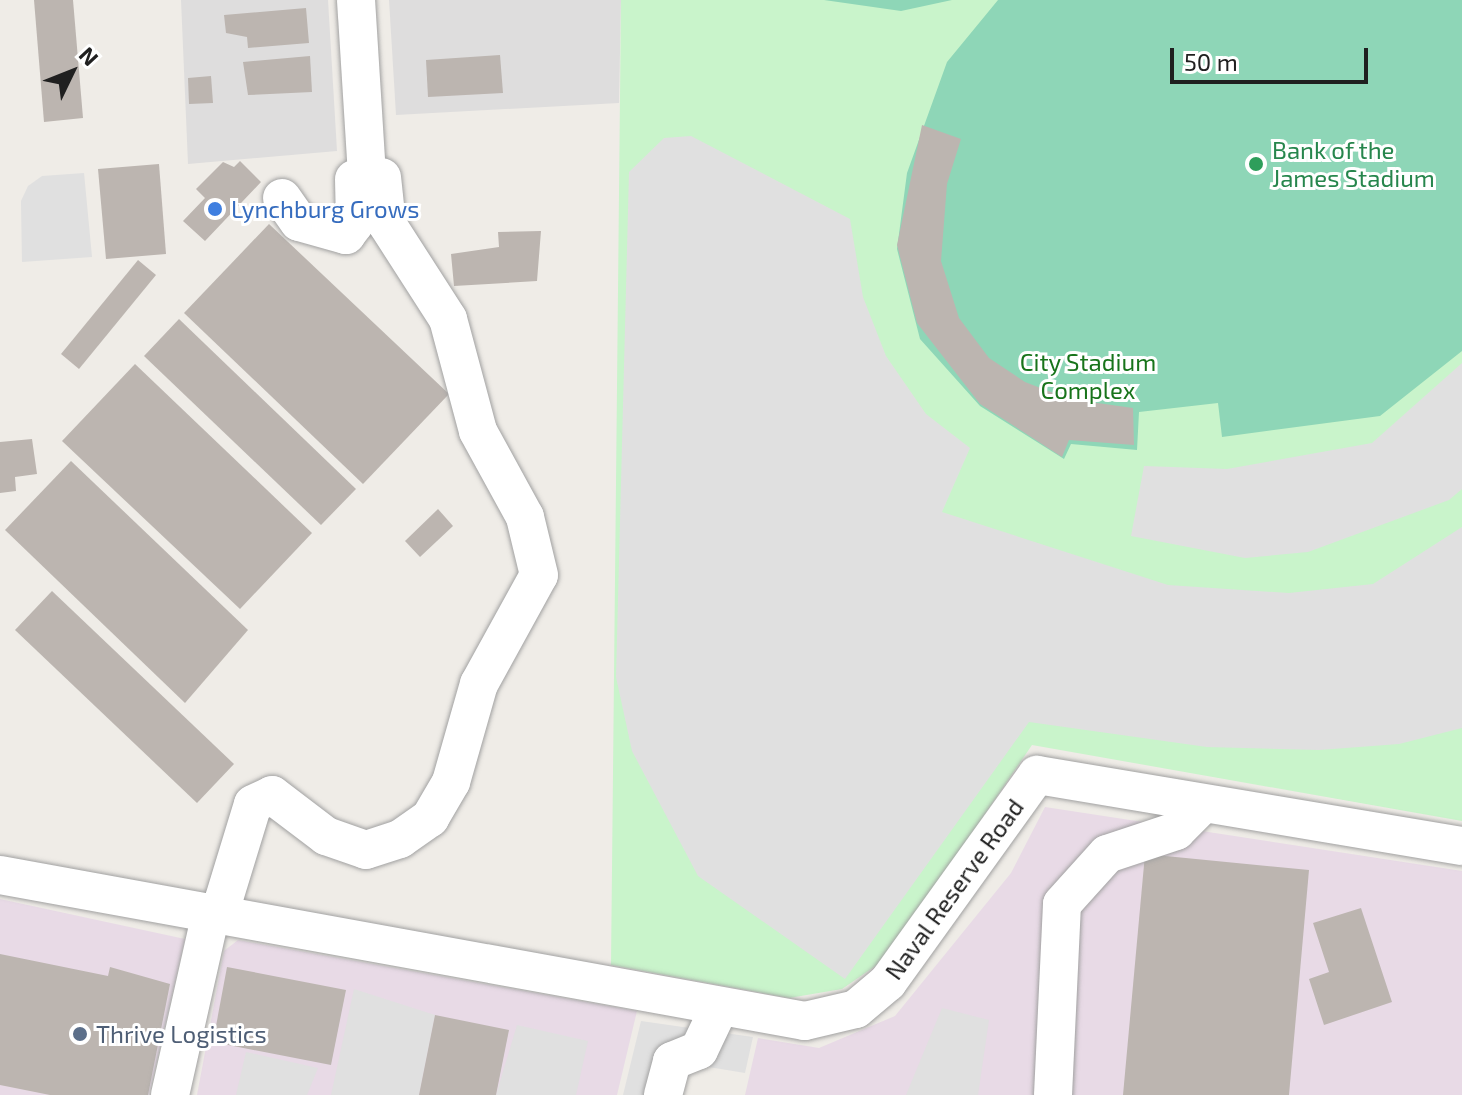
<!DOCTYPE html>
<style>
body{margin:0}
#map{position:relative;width:1462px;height:1095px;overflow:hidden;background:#efece7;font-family:"Exo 2",sans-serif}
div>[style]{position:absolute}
.residential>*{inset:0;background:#dedddd}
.industrial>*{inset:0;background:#e8dae6}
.park>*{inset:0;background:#c9f4cb}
.pitch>*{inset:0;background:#8ed6b7}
.parking>*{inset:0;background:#e0e0e0}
.building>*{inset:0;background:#bcb5b0}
.roads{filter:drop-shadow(0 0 2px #a1a1a1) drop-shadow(0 0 2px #a1a1a1)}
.minor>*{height:38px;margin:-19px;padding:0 19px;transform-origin:19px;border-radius:19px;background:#fff}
.dots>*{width:22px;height:22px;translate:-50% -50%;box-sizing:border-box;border:4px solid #fff;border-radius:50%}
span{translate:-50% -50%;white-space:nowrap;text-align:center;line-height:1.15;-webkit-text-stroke:6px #fff;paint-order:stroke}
.leisure-label{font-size:24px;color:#27864d}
.left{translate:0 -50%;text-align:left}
.shop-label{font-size:24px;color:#366cbe}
.park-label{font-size:24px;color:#18741b}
.street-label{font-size:24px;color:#202020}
.service-label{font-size:24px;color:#4e5e75}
.north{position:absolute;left:32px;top:32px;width:80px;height:80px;-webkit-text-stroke:6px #fff;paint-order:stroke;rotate:47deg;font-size:22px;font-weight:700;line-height:32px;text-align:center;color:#202020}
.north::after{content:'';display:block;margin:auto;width:28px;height:36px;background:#202020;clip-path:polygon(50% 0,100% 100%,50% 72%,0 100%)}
.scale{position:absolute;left:1170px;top:48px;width:198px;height:36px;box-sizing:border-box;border:4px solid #202020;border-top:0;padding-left:10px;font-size:24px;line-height:28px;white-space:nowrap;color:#202020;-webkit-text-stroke:6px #fff;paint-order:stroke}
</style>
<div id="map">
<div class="residential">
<div style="clip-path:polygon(181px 0,328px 0,337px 151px,188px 164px)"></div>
<div style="clip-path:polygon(389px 0,621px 0,619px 103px,396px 115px)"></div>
</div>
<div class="industrial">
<div style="clip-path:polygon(1045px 807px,1462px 871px,1462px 1095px,745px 1095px,758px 1038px,819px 1048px,895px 1016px,1011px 873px)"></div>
<div style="clip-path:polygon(0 899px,185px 939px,149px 1095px,0 1095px)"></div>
<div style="clip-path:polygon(238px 940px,637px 1011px,617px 1095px,197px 1095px,224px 951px)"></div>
</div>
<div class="park">
<div style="clip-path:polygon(621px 0,1462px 0,1462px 821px,1032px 745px,887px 958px,842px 989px,789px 998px,611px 965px)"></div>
</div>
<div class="pitch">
<div style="clip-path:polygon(824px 0,952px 0,901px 11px)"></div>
<div style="clip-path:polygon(998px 0,1462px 0,1462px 351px,1380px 416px,1222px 437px,1218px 403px,1139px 412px,1137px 450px,1071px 444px,1064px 459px,980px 406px,920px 339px,897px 249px,907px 173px,947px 62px)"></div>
</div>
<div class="parking">
<div style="clip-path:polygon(691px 136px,850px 219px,863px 297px,886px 356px,926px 414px,970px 448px,942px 512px,1168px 585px,1289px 593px,1373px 584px,1462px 527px,1462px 728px,1399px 744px,1319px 750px,1207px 747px,1029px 722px,845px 979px,698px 876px,632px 751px,616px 677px,629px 172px,664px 138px)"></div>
<div style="clip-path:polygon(84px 173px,92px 257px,22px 262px,21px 201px,28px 186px,42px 176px)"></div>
<div style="clip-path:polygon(1462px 363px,1462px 489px,1449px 500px,1308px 552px,1245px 558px,1131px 536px,1144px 466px,1227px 469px,1372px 443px)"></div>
<div style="clip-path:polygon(354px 989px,435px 1015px,419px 1095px,331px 1095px)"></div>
<div style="clip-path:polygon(942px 1008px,989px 1020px,978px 1095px,906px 1095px)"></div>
<div style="clip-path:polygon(641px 1021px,753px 1037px,745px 1073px,672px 1061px,663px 1095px,623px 1095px)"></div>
<div style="clip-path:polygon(517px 1025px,588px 1041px,576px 1095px,496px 1095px)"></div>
<div style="clip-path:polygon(246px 1052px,318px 1068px,307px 1095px,236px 1095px)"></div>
</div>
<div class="building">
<div style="clip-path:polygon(34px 0,73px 0,83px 118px,44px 122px)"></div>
<div style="clip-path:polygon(306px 8px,309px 43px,248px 48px,247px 37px,226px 33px,224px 15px)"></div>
<div style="clip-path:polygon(500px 55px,503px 93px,428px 97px,426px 60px)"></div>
<div style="clip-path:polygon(310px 56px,312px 92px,248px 95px,243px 62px)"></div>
<div style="clip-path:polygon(211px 76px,213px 103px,189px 104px,188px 78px)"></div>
<div style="clip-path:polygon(922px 125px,961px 139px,947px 184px,941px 261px,959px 318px,989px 358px,1025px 382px,1069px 399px,1133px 408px,1134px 445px,1069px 440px,1062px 457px,980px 404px,917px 323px,897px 245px)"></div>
<div style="clip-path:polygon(240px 161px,261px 182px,205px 241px,183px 221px,205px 198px,196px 189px,223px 162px,234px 167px)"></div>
<div style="clip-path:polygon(159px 164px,166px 254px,106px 259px,98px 169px)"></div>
<div style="clip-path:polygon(269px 224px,449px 394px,363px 484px,184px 313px)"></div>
<div style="clip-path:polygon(541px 231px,537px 281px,454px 286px,451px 254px,499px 247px,498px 232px)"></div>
<div style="clip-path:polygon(138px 260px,156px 275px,79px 369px,61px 354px)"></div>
<div style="clip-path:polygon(179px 319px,356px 489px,321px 525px,144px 356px)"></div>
<div style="clip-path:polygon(135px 364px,312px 533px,240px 609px,62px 441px)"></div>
<div style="clip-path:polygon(32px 439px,37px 474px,15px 477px,16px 491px,0 493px,0 442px)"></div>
<div style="clip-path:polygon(71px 461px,248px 630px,185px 703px,5px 530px)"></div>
<div style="clip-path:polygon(438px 509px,453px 526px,420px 557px,405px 541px)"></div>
<div style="clip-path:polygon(52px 591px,234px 764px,197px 803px,15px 630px)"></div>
<div style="clip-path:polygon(1145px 854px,1309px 870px,1289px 1095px,1123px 1095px)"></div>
<div style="clip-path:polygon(1361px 908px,1392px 1002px,1324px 1025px,1309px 979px,1329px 972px,1313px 923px)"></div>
<div style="clip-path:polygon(0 954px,108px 976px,110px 967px,170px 984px,148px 1095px,50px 1095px,0 1085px)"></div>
<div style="clip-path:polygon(227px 967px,346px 990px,331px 1065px,213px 1042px)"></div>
<div style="clip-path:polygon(435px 1015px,509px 1030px,496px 1095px,419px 1095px)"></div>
</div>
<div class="roads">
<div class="minor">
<div style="left:356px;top:0;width:176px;rotate:86.4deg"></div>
<div style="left:282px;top:198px;width:29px;rotate:55deg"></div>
<div style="left:299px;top:222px;width:49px;rotate:15.5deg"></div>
<div style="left:346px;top:235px;width:15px;rotate:-53deg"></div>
<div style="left:355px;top:223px;width:44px;rotate:-91.3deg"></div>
<div style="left:0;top:875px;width:818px;rotate:10.28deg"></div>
<div style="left:805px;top:1021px;width:52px;rotate:-13.2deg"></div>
<div style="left:856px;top:1009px;width:42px;rotate:-40.2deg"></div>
<div style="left:888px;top:982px;width:255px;rotate:-54.3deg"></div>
<div style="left:1037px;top:775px;width:431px;rotate:9.5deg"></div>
<div style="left:170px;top:1095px;width:181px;rotate:-77.3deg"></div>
<div style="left:210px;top:918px;width:21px;rotate:-51deg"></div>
<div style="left:223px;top:902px;width:102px;rotate:-73deg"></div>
<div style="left:253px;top:804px;width:21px;rotate:-25deg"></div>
<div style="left:272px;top:795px;width:68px;rotate:37.2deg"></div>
<div style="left:326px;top:836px;width:42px;rotate:19.3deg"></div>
<div style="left:366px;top:850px;width:36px;rotate:-18deg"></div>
<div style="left:400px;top:839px;width:37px;rotate:-35deg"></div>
<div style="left:430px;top:818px;width:42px;rotate:-59.7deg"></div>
<div style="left:451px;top:782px;width:102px;rotate:-74.1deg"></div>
<div style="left:479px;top:684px;width:124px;rotate:-61.2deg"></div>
<div style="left:539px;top:575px;width:60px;rotate:-103.6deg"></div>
<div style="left:525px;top:517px;width:98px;rotate:-118.7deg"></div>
<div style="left:478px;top:431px;width:116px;rotate:-105deg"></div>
<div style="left:448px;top:319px;width:113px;rotate:-122.7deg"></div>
<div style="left:387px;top:224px;width:47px;rotate:-96.1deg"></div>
<div style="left:663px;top:1095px;width:35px;rotate:-75deg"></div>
<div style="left:672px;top:1061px;width:29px;rotate:-22deg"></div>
<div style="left:699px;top:1050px;width:47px;rotate:-64.5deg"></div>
<div style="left:1053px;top:1095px;width:191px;rotate:-87.3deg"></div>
<div style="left:1062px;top:904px;width:67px;rotate:-48deg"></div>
<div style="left:1107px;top:854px;width:73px;rotate:-18.4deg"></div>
<div style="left:1176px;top:831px;width:38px;rotate:-45deg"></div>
</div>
</div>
<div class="dots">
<div style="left:1256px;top:164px;background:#2e9e5b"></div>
<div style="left:215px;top:209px;background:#3f7fe0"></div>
<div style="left:80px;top:1034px;background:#5c6f8a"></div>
</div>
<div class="leisure-label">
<span class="left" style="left:1272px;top:164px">Bank of the<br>James Stadium</span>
</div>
<div class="shop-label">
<span class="left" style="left:231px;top:209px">Lynchburg Grows</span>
</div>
<div class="park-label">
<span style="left:1088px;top:376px">City Stadium<br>Complex</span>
</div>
<div class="street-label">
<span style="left:954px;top:889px;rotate:-54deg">Naval Reserve Road</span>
</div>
<div class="service-label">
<span class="left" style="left:96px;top:1034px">Thrive Logistics</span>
</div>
<div class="north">N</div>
<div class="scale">50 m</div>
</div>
